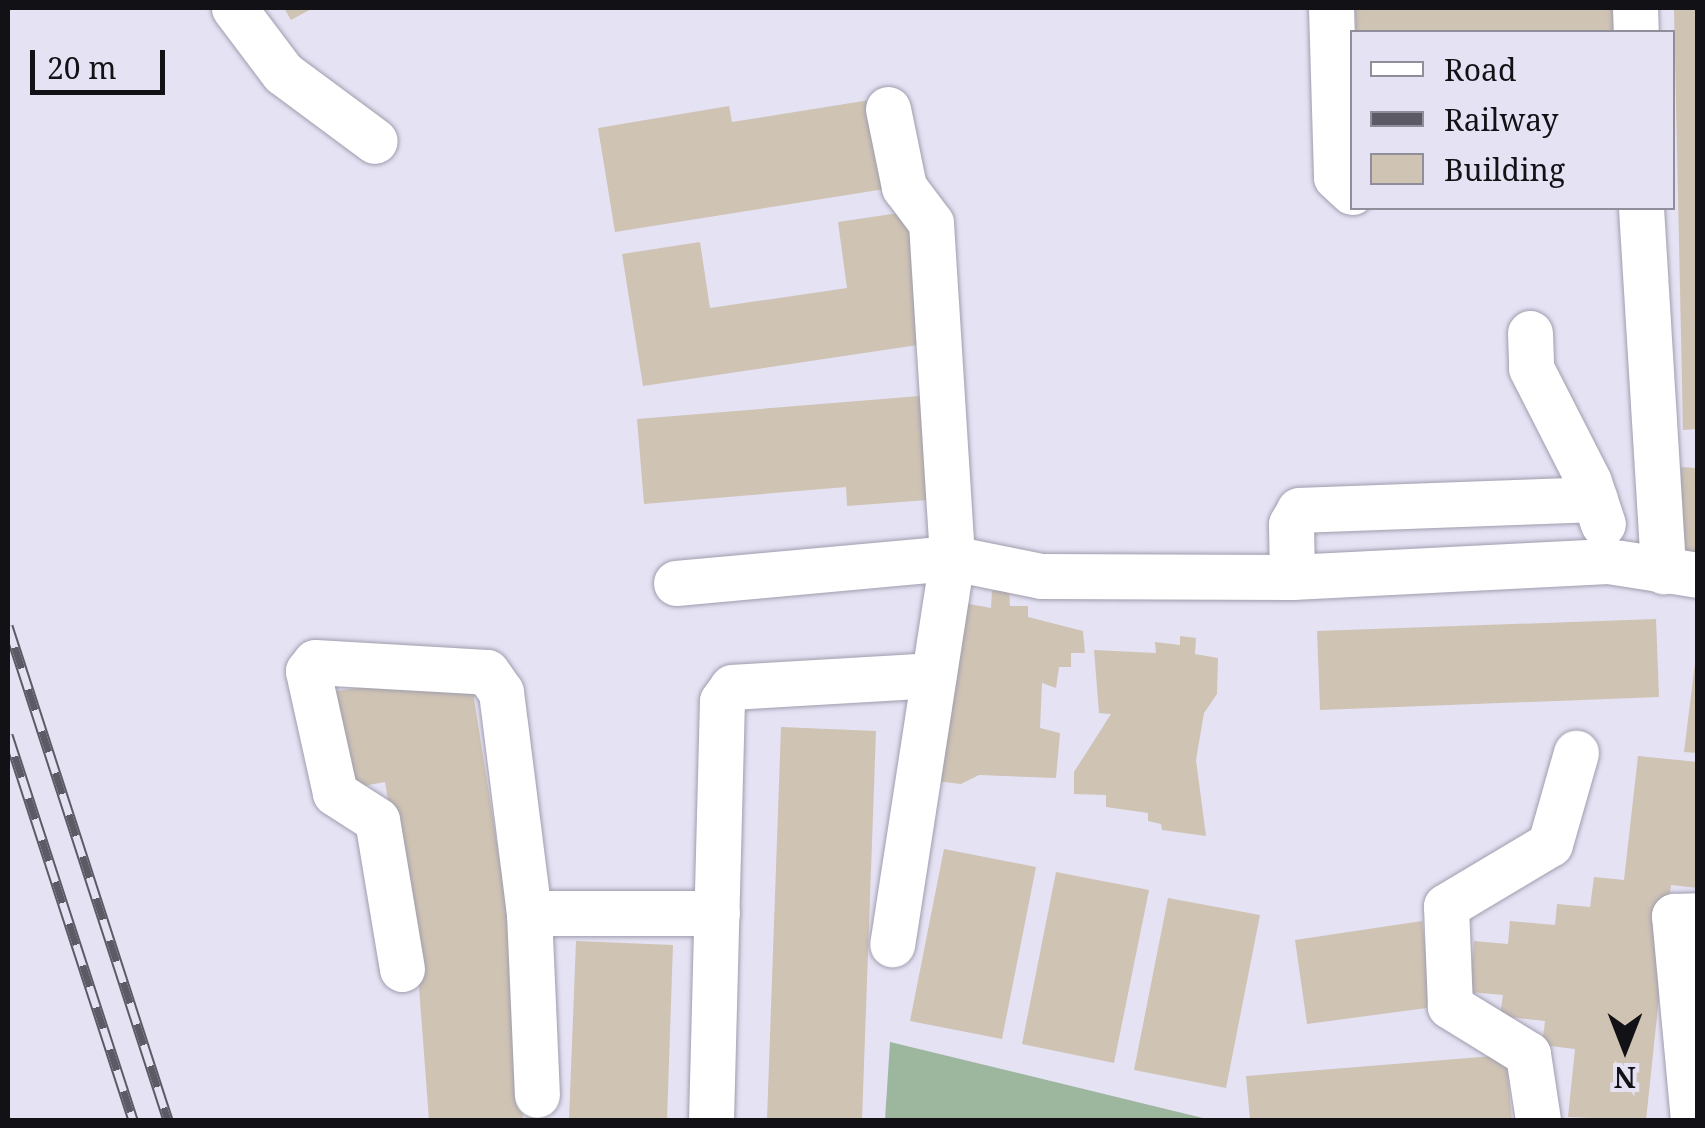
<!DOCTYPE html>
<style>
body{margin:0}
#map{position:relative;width:1705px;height:1128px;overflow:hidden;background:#e5e2f4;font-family:"Noto Serif",serif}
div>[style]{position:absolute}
.forest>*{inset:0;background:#9db69e}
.building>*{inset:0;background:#cfc3b4}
.roads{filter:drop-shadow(0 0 2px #9f9dad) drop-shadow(0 0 2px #9f9dad)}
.minor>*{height:45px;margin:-22.5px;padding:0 22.5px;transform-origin:22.5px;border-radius:22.5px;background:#fff}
.rail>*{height:11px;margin-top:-5.5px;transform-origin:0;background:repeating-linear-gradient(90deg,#e5e2f4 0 22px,#5c5a64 0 44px);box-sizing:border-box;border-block:2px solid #5c5a64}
span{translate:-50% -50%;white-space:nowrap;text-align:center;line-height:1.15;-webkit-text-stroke:8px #e5e2f4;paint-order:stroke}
.frame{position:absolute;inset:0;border:10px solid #121116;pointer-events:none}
.legend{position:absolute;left:1350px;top:30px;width:325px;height:180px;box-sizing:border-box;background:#e5e2f4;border:2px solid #918e9b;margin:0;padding:12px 18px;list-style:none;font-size:30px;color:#121116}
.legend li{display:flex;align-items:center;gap:20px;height:50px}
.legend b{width:50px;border:2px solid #918e9b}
.north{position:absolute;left:1575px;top:998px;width:100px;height:100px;-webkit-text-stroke:8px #e5e2f4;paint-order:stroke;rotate:180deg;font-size:28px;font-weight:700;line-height:40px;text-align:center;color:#121116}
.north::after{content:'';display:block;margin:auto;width:35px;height:45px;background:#121116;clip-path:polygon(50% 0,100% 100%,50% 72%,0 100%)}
.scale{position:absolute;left:30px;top:50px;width:135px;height:45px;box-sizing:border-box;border:5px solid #121116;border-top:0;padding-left:12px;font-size:30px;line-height:35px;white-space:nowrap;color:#121116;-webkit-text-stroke:8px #e5e2f4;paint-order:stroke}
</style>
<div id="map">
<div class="forest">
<div style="clip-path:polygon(890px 1042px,1211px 1120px,885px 1120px)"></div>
</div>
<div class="building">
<div style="clip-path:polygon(284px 8px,313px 8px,291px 20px)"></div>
<div style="clip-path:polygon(1355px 8px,1624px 8px,1625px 32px,1356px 32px)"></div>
<div style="clip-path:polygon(1674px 8px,1698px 8px,1698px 429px,1683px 430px)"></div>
<div style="clip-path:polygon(876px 99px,891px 188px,615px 232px,598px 128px,729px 106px,732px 122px)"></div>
<div style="clip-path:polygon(912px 211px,931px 343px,643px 386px,622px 254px,700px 242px,710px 308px,847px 288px,838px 222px)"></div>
<div style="clip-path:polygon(920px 396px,928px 500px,847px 506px,846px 487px,644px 504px,637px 419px)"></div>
<div style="clip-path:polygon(1681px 467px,1698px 468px,1698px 562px,1681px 561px)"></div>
<div style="clip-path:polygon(1009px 590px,1010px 606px,1028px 606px,1028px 617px,1083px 631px,1085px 653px,1071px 653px,1071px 667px,1059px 667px,1056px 688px,1042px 683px,1040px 728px,1060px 733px,1056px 778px,979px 775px,961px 784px,920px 779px,950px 716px,964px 603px,991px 608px,992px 591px)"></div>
<div style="clip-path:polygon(1656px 619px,1659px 697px,1320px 710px,1317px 631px)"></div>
<div style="clip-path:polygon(1180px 636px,1196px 638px,1195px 654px,1218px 658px,1217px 694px,1204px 713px,1196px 760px,1206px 836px,1162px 830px,1161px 824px,1148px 821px,1148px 813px,1106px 807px,1106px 795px,1074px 794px,1074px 772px,1111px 714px,1099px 713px,1094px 650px,1156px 653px,1155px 642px,1180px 645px)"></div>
<div style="clip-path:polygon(1695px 663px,1698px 663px,1698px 753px,1684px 752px)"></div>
<div style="clip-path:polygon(470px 673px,517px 971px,523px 1120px,429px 1120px,419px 987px,385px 782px,341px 790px,320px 693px)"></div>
<div style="clip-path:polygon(781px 727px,876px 731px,862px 1120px,767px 1120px)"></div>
<div style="clip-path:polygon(1638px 756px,1698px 762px,1698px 888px,1671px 885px,1646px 1120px,1568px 1117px,1575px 1049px,1542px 1045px,1545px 1021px,1500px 1016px,1503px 995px,1469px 992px,1474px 941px,1508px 944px,1510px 921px,1555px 925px,1557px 904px,1590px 907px,1594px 877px,1624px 880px)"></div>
<div style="clip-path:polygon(944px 849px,1036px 867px,1002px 1039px,910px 1021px)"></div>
<div style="clip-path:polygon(1056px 872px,1149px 890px,1114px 1063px,1022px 1044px)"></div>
<div style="clip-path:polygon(1168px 898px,1260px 915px,1226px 1088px,1134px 1070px)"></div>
<div style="clip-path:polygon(1422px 921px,1434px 1007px,1307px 1024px,1295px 940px)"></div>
<div style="clip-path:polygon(576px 941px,673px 945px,667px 1120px,569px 1120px)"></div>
<div style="clip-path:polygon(1506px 1055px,1512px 1120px,1250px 1120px,1246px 1076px)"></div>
</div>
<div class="roads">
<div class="minor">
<div style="left:234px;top:8px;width:81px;rotate:53deg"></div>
<div style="left:283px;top:73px;width:114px;rotate:36.5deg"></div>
<div style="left:1331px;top:8px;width:169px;rotate:88.3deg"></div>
<div style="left:1336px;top:177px;width:22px;rotate:43deg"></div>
<div style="left:1635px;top:8px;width:24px;rotate:88deg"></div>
<div style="left:888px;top:109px;width:80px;rotate:78.4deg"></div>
<div style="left:904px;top:187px;width:45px;rotate:53.1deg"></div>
<div style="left:931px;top:223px;width:336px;rotate:86.4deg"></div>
<div style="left:952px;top:558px;width:391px;rotate:98.8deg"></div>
<div style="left:1641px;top:208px;width:364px;rotate:86.5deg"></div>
<div style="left:1530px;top:333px;width:35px;rotate:88deg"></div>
<div style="left:1531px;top:368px;width:128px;rotate:63deg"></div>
<div style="left:1589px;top:482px;width:44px;rotate:71.6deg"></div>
<div style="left:1292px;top:577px;width:53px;rotate:-91.1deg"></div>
<div style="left:1291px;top:524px;width:16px;rotate:-60deg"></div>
<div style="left:1299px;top:510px;width:296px;rotate:-2.1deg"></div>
<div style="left:676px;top:583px;width:277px;rotate:-5.2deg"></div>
<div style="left:952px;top:558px;width:91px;rotate:11.4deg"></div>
<div style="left:1041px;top:576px;width:251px;rotate:0.2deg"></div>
<div style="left:1292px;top:577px;width:316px;rotate:-2.9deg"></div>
<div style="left:1608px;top:561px;width:91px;rotate:8.8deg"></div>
<div style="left:529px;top:913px;width:182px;rotate:87.5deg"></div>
<div style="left:402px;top:969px;width:151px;rotate:-99.5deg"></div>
<div style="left:377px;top:820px;width:50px;rotate:-147.3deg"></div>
<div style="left:335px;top:793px;width:125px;rotate:-102.5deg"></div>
<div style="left:308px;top:671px;width:11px;rotate:-52deg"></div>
<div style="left:315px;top:662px;width:172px;rotate:3.3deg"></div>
<div style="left:487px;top:672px;width:24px;rotate:55deg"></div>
<div style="left:501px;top:692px;width:223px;rotate:82.8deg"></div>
<div style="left:529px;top:913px;width:188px"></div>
<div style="left:711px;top:1120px;width:419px;rotate:-88.5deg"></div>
<div style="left:722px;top:701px;width:17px;rotate:-54deg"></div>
<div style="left:732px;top:687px;width:202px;rotate:-3.4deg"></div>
<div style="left:1538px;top:1120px;width:67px;rotate:-98.6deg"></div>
<div style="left:1528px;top:1054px;width:92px;rotate:-148.4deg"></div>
<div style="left:1450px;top:1006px;width:100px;rotate:-92.3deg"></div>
<div style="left:1446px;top:906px;width:121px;rotate:-30.8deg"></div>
<div style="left:1550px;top:844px;width:95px;rotate:-74.1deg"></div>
<div style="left:1693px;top:1120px;width:205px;rotate:-95.3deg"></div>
<div style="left:1674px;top:916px;width:24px;rotate:-2deg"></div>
</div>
</div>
<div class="rail">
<div style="left:8px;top:626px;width:519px;rotate:72.05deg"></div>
<div style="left:8px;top:735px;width:405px;rotate:72deg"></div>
</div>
<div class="frame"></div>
<ul class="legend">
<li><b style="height:12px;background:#fff"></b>Road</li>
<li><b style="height:12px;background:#5c5a64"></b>Railway</li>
<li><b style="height:28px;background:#cfc3b4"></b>Building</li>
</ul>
<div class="north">N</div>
<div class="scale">20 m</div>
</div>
